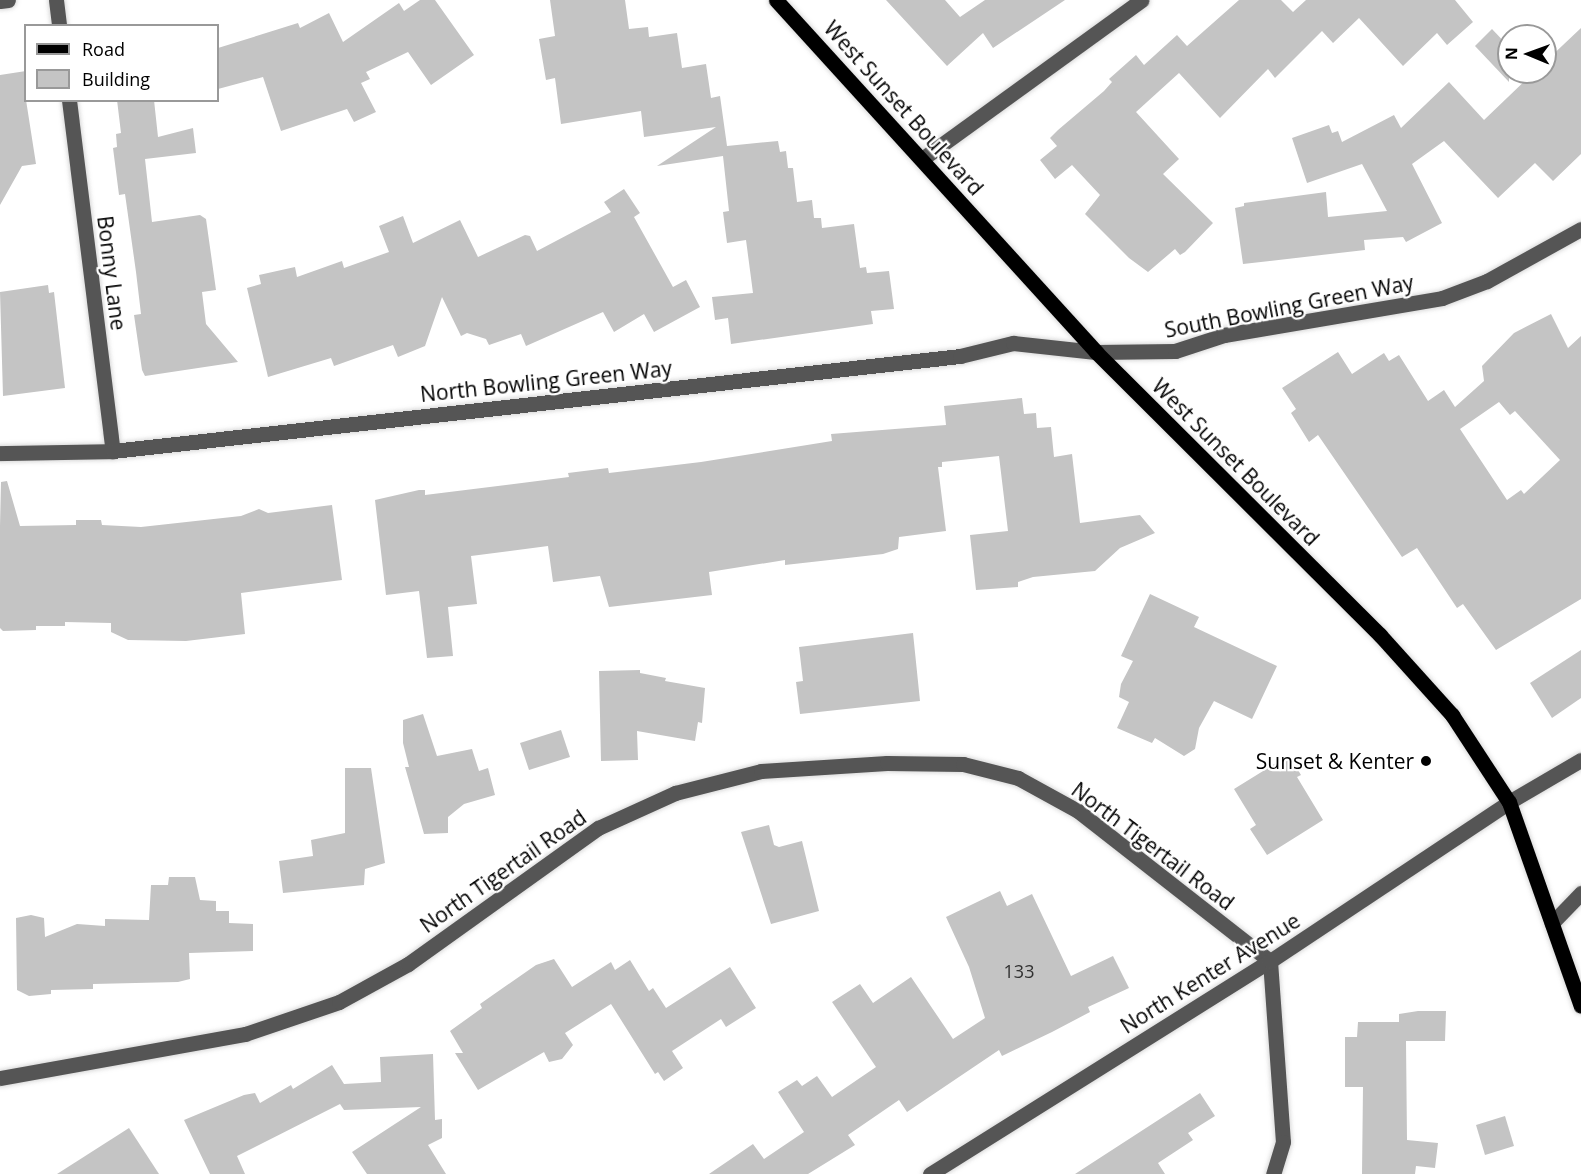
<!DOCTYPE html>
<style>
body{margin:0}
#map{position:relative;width:1581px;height:1174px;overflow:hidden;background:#fff;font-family:"Open Sans",sans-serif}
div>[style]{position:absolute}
.building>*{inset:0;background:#c4c4c4}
.roads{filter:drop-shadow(0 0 2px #dbdbdb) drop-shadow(0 0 2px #dbdbdb)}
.minor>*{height:15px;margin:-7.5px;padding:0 7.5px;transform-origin:7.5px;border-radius:7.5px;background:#555}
.major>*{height:15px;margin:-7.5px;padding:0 7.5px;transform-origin:7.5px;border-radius:7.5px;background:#000}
.dots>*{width:16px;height:16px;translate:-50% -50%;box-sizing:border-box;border:3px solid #fff;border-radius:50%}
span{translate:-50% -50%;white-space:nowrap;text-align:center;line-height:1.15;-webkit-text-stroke:4.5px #fff;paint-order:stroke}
.number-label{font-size:18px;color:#313131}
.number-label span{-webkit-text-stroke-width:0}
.street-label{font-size:21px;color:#000}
.poi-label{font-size:21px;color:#000}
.right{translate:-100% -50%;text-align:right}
.legend{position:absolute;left:24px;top:24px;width:195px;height:78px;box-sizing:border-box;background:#fff;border:2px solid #999;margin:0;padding:8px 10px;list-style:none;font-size:18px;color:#000}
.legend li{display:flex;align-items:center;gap:12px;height:30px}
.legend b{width:30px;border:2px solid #999}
.north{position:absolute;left:1497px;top:24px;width:60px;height:60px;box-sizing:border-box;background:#fff;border:2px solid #999;border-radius:50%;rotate:271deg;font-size:16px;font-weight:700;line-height:24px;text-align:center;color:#000}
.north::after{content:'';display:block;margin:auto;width:21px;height:27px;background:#000;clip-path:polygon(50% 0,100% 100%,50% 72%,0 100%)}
</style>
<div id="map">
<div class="building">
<div style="clip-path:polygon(420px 0,435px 0,474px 55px,431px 85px,408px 52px,366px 72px,370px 79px,361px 83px,376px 112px,354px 122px,347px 109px,281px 131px,263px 77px,218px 89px,218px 48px,298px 23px,300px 28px,329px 13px,343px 42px,399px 3px,404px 11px)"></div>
<div style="clip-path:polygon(550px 0,625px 0,629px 29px,648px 27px,649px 37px,677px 33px,682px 68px,706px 64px,711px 98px,720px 96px,727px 146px,778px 141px,780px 152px,786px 151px,788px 168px,793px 168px,797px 202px,812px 200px,814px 218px,821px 218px,822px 228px,854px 224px,860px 268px,866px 267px,867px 273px,889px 271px,894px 309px,871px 311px,873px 324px,731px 344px,728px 318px,715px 320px,712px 297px,753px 293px,746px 240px,727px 243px,723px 212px,729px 211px,723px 156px,657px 166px,716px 127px,644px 137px,641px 111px,561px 124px,555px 78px,546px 80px,539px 39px,555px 36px)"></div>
<div style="clip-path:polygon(886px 0,945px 0,960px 17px,985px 0,1065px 0,993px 48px,983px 33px,947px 66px)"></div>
<div style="clip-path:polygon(1239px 0,1281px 0,1293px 12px,1306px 0,1455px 0,1473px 22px,1447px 45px,1437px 33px,1403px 66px,1359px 18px,1333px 43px,1322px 31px,1275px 78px,1268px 69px,1220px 118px,1179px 73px,1136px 112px,1179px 159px,1163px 174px,1213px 223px,1185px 252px,1180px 255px,1175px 249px,1148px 272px,1129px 258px,1085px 214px,1100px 195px,1072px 165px,1055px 179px,1040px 160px,1057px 146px,1050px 138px,1058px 130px,1104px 91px,1112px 82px,1109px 79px,1136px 55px,1144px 65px,1177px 35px,1187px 46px)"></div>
<div style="clip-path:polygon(1581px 28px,1581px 154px,1553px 181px,1535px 163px,1498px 198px,1444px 141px,1412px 164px,1442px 223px,1406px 242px,1403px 237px,1364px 240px,1365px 250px,1243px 264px,1235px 208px,1244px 206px,1244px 203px,1326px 192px,1328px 217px,1387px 211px,1362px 164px,1307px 183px,1292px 138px,1329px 125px,1332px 133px,1338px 131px,1342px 142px,1394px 115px,1401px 128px,1449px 82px,1484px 120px,1534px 72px,1545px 72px,1545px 62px)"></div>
<div style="clip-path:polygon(1492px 29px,1509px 47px,1509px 82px,1475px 46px)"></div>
<div style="clip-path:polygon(26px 71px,26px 100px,36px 164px,22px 166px,0 205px,0 75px)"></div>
<div style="clip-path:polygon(117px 100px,154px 100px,158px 137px,193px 128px,196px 153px,145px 159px,152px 222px,200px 215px,206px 219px,216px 290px,202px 292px,206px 324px,238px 362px,145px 376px,142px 370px,134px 315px,141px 314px,136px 272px,125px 194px,119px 195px,113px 148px,117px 147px,116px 134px,121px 133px)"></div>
<div style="clip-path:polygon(624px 189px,640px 213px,634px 217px,673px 287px,686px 280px,700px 307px,654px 332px,644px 314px,614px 332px,603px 312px,526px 346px,521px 334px,489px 345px,486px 339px,467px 333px,461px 336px,442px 297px,425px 346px,398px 357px,393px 345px,334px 366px,331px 358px,268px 377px,247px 288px,261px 284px,259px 275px,295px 267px,297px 277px,342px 261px,344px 268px,389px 252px,379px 226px,403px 216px,413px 243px,460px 220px,478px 257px,525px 235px,530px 236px,537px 251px,611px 212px,604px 202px)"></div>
<div style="clip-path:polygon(48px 285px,49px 293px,54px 292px,65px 388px,3px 396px,0 292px)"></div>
<div style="clip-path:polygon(evenodd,1551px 314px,1568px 348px,1581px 336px,1581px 599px,1496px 650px,1463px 604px,1457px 608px,1417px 548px,1402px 557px,1318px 435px,1309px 442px,1291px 413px,1296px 409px,1282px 388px,1338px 352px,1352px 374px,1384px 353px,1389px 361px,1399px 355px,1428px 401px,1444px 390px,1455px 407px,1484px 381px,1482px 366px,1514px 333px,1551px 314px,1499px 402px,1510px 415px,1515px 411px,1560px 460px,1524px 494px,1521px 490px,1507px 500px,1460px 429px,1499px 402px)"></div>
<div style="clip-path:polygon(1022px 398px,1024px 414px,1036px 413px,1037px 428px,1051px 427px,1054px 457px,1072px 454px,1080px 523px,1140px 515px,1155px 533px,1120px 548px,1095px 571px,1033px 577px,1018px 582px,1018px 587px,976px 590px,970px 535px,1008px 531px,999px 456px,942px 462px,942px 467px,938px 467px,946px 531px,899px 537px,898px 549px,883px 554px,785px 565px,785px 560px,709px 572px,712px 595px,609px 607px,600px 576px,553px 582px,548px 546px,471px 556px,477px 604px,448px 607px,453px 656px,427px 658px,419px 591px,386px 595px,375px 500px,419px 490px,425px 490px,425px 495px,569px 477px,568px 473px,608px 468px,609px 473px,701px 462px,832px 441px,831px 434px,946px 425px,944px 406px)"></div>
<div style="clip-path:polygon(7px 481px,20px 526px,76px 525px,76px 520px,101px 520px,102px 525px,141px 527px,241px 516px,259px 509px,268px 513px,332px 505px,342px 580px,241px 593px,245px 634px,186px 641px,128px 640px,111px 632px,111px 623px,65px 622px,65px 626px,36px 626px,36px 630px,3px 631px,0 628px,0 526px,1px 482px)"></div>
<div style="clip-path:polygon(1150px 594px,1199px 617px,1194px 627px,1277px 666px,1252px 719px,1214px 701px,1199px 728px,1195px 749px,1184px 756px,1155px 738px,1152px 743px,1117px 728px,1129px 702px,1119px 697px,1121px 684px,1133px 661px,1121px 656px)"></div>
<div style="clip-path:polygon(913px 633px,920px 701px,800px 714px,796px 682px,803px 681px,799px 647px)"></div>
<div style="clip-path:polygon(1581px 650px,1581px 698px,1552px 718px,1530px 683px)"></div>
<div style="clip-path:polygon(640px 670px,640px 673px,666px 678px,665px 681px,705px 688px,702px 723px,698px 722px,695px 741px,637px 731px,638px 760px,601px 761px,599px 671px)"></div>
<div style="clip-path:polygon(423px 714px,437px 756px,472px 749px,479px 771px,488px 768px,495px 795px,464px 804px,448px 817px,448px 833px,424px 834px,405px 767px,409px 767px,403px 743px,403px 720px)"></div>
<div style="clip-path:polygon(561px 730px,570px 757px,529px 770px,520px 743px)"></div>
<div style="clip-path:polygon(1289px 755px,1301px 775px,1297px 777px,1323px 820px,1267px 855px,1250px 829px,1256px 825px,1234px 789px)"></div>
<div style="clip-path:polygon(345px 768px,371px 768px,385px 863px,365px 869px,364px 885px,283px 893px,279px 861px,313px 856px,311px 840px,345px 833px)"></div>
<div style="clip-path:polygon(769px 825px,774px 845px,779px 847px,802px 841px,819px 911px,771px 924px,741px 832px)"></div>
<div style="clip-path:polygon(169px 877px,195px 877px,200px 900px,216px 901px,216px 911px,229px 911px,229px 923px,253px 924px,253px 951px,189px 953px,190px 979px,178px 982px,93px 984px,93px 989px,51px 990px,51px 994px,29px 996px,17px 990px,16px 918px,31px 915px,44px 918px,45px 937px,77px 924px,105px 926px,105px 919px,149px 920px,151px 885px,168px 885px)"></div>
<div style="clip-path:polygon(1000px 891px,1007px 906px,1032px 894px,1071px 976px,1113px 956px,1129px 988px,1088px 1007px,1090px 1012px,1052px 1032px,1002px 1056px,999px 1050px,907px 1112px,899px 1100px,848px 1135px,855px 1145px,808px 1174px,709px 1174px,753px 1144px,764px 1159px,804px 1132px,778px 1092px,797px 1080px,802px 1086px,817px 1076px,832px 1097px,876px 1067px,832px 1002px,860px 984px,873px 1003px,911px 977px,953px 1039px,985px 1018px,969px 967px,946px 917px)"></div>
<div style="clip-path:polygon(554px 959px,572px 987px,611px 962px,615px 970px,630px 960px,649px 991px,653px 988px,666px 1008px,730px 967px,756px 1008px,726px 1027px,721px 1019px,672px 1051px,683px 1068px,664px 1081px,658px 1072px,655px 1074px,611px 1004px,565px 1033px,573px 1045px,562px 1059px,549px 1062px,544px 1052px,478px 1090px,455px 1053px,463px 1053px,450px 1031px,482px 1008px,480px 1004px,536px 965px)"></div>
<div style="clip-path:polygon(1418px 1011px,1446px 1011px,1445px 1041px,1406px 1041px,1407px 1140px,1438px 1143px,1435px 1168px,1416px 1166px,1415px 1174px,1362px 1174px,1363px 1087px,1345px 1087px,1345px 1037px,1357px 1037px,1358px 1022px,1399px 1022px,1399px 1014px)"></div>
<div style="clip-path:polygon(433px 1054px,435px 1120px,442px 1119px,442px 1138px,428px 1145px,446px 1174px,367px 1174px,352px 1152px,421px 1107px,344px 1110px,340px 1104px,237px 1156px,245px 1174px,210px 1174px,184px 1120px,244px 1095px,255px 1093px,260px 1103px,291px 1085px,293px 1089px,332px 1065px,344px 1084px,381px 1082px,380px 1057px)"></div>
<div style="clip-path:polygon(1200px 1093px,1215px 1116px,1188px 1133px,1193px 1140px,1158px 1163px,1165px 1174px,1075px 1174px)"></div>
<div style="clip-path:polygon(1505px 1116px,1514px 1146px,1485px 1155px,1476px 1125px)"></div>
<div style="clip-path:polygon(129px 1128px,159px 1174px,57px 1174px)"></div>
</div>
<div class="roads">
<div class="minor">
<div style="left:56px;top:0;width:26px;rotate:83deg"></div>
<div style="left:0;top:1px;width:8px;rotate:-7deg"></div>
<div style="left:69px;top:100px;width:354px;rotate:82.9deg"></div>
<div style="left:922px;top:159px;width:271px;rotate:-35.9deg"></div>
<div style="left:0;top:453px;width:113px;rotate:-1deg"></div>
<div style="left:113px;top:451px;width:852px;rotate:-6.4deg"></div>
<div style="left:960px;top:356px;width:55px;rotate:-13.8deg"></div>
<div style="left:1013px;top:343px;width:83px;rotate:6.2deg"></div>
<div style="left:1096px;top:352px;width:79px;rotate:-0.7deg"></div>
<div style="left:1175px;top:351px;width:52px;rotate:-18.1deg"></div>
<div style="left:1224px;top:335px;width:221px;rotate:-9.6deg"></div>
<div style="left:1442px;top:298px;width:48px;rotate:-20.7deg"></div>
<div style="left:1487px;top:281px;width:107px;rotate:-29deg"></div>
<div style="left:1552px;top:923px;width:42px;rotate:-46deg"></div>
<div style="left:0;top:1078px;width:249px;rotate:-10.2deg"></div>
<div style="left:245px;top:1034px;width:99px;rotate:-18.8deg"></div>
<div style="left:339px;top:1002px;width:79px;rotate:-28.8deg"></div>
<div style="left:408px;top:964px;width:234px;rotate:-35.6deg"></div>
<div style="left:598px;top:828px;width:85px;rotate:-24.4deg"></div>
<div style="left:675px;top:793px;width:89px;rotate:-14.3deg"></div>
<div style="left:761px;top:771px;width:126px;rotate:-3.6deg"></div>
<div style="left:887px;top:763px;width:76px;rotate:0.8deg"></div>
<div style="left:963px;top:764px;width:57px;rotate:14.3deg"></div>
<div style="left:1018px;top:778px;width:68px;rotate:28.8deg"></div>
<div style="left:1078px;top:811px;width:244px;rotate:38deg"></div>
<div style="left:1270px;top:961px;width:181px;rotate:85.9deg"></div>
<div style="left:1283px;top:1142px;width:34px;rotate:107deg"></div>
<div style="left:930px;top:1174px;width:401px;rotate:-32.1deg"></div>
<div style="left:1270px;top:961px;width:287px;rotate:-33.6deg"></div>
<div style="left:1509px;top:802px;width:83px;rotate:-30.3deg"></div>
</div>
<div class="major">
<div style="left:776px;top:0;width:476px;rotate:47.7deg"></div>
<div style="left:1096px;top:352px;width:401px;rotate:44.9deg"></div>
<div style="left:1380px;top:635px;width:108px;rotate:48deg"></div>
<div style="left:1452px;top:715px;width:104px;rotate:56.8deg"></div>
<div style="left:1509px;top:802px;width:216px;rotate:70.6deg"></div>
</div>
</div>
<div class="dots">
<div style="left:1426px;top:761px;background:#000"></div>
</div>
<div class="number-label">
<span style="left:1019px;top:971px">133</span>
</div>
<div class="street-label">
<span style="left:904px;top:108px;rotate:48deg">West Sunset Boulevard</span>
<span style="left:112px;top:273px;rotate:83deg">Bonny Lane</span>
<span style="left:1289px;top:306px;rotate:-11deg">South Bowling Green Way</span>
<span style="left:546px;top:381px;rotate:-6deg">North Bowling Green Way</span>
<span style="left:1236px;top:462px;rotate:45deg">West Sunset Boulevard</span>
<span style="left:1153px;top:846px;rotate:37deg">North Tigertail Road</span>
<span style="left:503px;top:871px;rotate:-35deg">North Tigertail Road</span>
<span style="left:1210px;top:973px;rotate:-32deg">North Kenter Avenue</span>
</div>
<div class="poi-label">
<span class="right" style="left:1414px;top:761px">Sunset &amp; Kenter</span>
</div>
<ul class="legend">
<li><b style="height:8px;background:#000"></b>Road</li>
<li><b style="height:16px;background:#c4c4c4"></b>Building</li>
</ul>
<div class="north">N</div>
</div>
